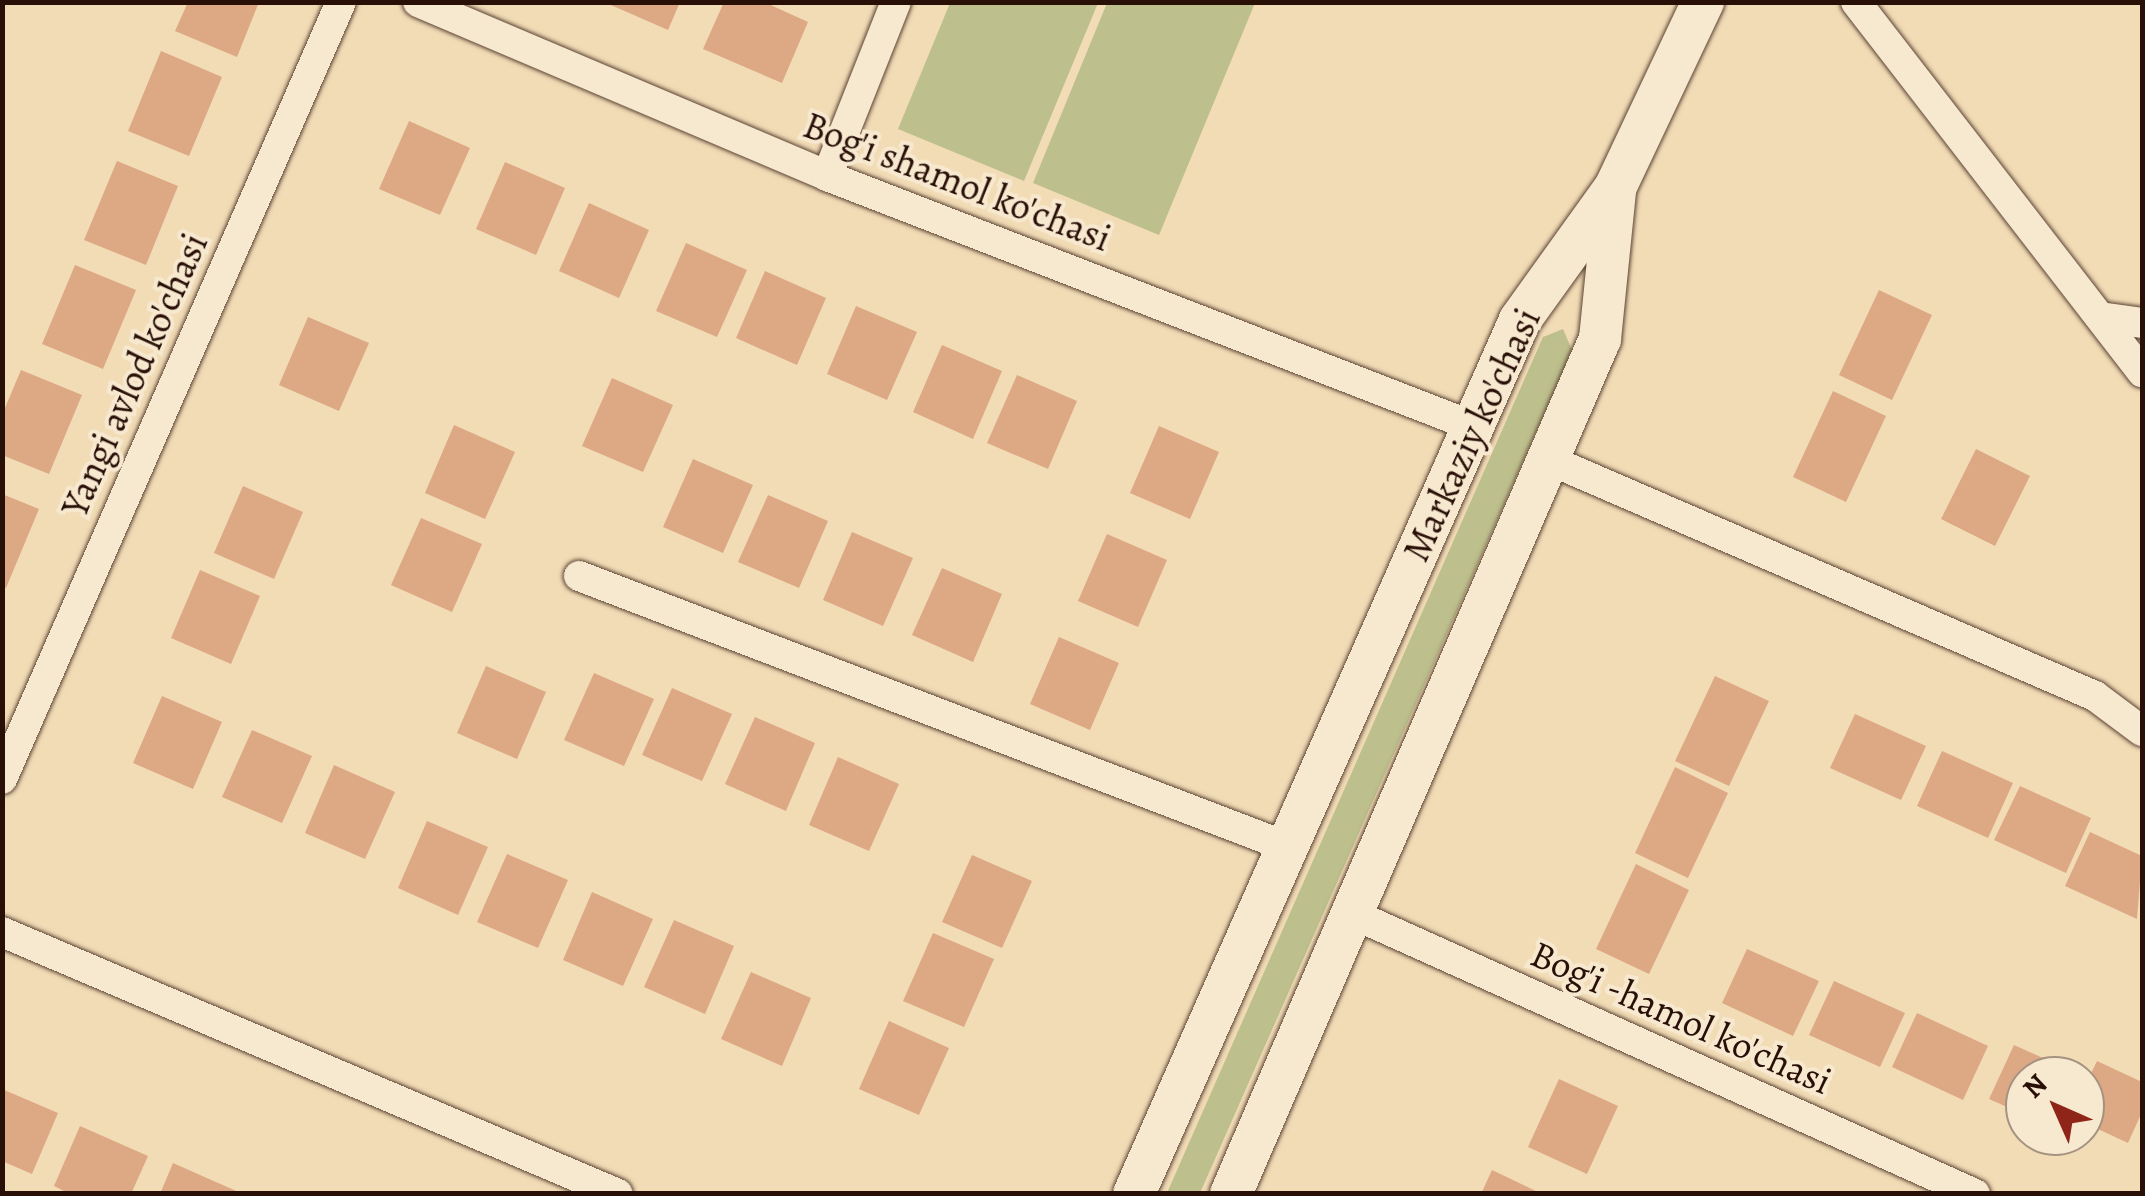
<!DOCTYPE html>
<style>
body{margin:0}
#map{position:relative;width:2145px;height:1196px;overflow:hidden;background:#f2dcb6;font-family:Alegreya,serif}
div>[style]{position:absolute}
.green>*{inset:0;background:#bdbf8c}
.building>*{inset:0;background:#dda884}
.roads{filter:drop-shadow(0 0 2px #5b4333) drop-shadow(0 0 2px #5b4333)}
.street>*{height:30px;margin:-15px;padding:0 15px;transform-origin:15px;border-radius:15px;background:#f7e8d0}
.secondary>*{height:42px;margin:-21px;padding:0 21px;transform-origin:21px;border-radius:21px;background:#f7e8d0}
span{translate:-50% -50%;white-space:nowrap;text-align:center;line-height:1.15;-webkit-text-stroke:8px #f7e8d0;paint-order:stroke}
.street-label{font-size:38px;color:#291007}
.frame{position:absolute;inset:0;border:5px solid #291007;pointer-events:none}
.north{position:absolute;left:2005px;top:1056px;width:100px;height:100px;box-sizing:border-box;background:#f7e8d0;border:2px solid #a59280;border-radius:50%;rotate:315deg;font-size:28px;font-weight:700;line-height:40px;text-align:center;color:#291007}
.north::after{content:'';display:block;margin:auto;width:35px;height:45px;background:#8f2418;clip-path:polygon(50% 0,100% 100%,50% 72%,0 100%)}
</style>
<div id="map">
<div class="green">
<div style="clip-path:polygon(950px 3px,1098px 3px,1024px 181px,898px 129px)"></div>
<div style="clip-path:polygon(1107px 3px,1255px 3px,1159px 235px,1033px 183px)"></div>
<div style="clip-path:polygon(1563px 329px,1572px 350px,1200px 1193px,1167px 1193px,1543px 337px)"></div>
</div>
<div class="building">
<div style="clip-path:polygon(188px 2px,259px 2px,237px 57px,175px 31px)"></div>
<div style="clip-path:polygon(604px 2px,680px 2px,668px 30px)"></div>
<div style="clip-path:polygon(724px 2px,764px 2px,808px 22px,782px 83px,703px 49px)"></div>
<div style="clip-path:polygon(161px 51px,222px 77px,189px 156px,128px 131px)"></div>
<div style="clip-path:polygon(409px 121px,470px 148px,440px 215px,379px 189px)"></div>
<div style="clip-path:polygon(117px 161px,178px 186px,146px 265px,84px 240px)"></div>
<div style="clip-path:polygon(505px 162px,565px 188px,536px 255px,476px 229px)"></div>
<div style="clip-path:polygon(589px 203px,649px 230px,619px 298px,559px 271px)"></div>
<div style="clip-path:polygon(686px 243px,747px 270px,717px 337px,656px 311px)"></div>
<div style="clip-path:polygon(75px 265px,136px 290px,103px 369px,42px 344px)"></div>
<div style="clip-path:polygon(765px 271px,826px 298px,797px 365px,736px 338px)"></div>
<div style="clip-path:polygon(1879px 290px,1932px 315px,1892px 400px,1839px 375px)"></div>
<div style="clip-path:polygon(856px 306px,917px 332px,887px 400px,827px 374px)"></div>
<div style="clip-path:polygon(308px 317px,369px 343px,339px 411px,279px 385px)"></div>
<div style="clip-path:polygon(942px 345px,1002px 371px,973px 439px,913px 412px)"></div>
<div style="clip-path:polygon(21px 370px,82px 395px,49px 474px,2px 455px,2px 415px)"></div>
<div style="clip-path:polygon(1017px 375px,1077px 401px,1048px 469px,987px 443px)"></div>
<div style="clip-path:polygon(612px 378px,673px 405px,643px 472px,582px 446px)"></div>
<div style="clip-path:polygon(1833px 391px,1886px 416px,1846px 502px,1793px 477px)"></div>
<div style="clip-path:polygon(454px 425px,515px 452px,485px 519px,425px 493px)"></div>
<div style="clip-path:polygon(1159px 426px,1219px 452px,1190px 519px,1130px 493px)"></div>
<div style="clip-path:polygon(1976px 449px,2030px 476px,1995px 546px,1941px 519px)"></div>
<div style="clip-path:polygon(693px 459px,753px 485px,723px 553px,663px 527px)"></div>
<div style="clip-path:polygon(243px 486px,303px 512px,274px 579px,214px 553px)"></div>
<div style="clip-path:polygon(2px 494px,39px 509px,6px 588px,2px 586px)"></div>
<div style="clip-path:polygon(768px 495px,828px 521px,799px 588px,738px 562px)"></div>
<div style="clip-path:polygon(421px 518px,482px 544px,452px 612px,391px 585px)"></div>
<div style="clip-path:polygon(852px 532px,913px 558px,883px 626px,823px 600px)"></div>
<div style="clip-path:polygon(1107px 534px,1167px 560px,1138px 627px,1078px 601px)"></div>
<div style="clip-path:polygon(942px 568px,1002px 594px,973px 662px,912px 635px)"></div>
<div style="clip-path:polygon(200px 570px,260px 596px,231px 664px,171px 638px)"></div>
<div style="clip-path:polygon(1059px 637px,1119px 663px,1090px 730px,1030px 704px)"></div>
<div style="clip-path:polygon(486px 666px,546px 692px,517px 759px,457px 733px)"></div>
<div style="clip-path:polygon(594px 673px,654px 699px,624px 766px,564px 740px)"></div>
<div style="clip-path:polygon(1715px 676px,1769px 701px,1729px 786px,1675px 761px)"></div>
<div style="clip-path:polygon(672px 688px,732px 714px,702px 781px,642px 755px)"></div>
<div style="clip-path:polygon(162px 696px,222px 722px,193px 789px,133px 763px)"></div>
<div style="clip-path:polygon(1855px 714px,1926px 746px,1901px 800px,1830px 768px)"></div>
<div style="clip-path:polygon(755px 717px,815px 743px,786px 811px,725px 784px)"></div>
<div style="clip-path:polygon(252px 730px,312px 756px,282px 823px,222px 797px)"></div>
<div style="clip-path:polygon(1942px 751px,2013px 783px,1988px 838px,1917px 806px)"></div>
<div style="clip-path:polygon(838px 757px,899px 784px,869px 851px,809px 825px)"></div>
<div style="clip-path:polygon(334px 765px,395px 792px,365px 859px,305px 833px)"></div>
<div style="clip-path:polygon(1675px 767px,1728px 793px,1688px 878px,1635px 853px)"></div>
<div style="clip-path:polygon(2020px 786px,2091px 818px,2066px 873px,1994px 840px)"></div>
<div style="clip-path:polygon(427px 821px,488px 847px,458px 915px,398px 888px)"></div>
<div style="clip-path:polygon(2090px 832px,2142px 856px,2137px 919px,2065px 886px)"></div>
<div style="clip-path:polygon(507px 854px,568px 880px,538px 948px,477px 922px)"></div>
<div style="clip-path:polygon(972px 855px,1032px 881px,1002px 948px,942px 922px)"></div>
<div style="clip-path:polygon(1636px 864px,1689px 890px,1649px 974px,1596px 949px)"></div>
<div style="clip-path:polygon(592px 892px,653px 919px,623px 986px,563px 960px)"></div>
<div style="clip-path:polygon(674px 920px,734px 946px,705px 1014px,644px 987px)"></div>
<div style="clip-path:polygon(933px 933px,994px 959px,964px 1027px,903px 1001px)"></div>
<div style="clip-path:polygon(1747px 949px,1819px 981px,1793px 1036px,1722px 1003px)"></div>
<div style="clip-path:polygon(751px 972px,811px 998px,782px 1066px,721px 1039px)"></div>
<div style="clip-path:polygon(1834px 981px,1905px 1013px,1880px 1067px,1809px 1035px)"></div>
<div style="clip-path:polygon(1917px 1013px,1988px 1046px,1963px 1100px,1892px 1067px)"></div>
<div style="clip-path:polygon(889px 1021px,949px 1048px,919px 1115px,859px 1089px)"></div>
<div style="clip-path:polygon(2014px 1045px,2083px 1076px,2025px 1076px,2025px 1115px,1989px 1099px)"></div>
<div style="clip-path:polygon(2097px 1061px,2142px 1082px,2142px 1112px,2128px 1143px,2085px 1123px,2085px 1086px)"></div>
<div style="clip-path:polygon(1559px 1079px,1618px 1106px,1587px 1174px,1528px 1147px)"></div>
<div style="clip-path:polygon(2px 1089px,58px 1113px,32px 1174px,2px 1161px)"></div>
<div style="clip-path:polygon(80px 1126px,148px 1156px,131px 1194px,70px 1194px,54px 1186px)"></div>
<div style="clip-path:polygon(173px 1163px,243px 1194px,160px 1194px)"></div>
<div style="clip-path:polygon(1492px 1170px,1542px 1194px,1481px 1194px)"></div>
</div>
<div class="roads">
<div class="street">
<div style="left:418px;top:2px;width:444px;rotate:23deg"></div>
<div style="left:827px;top:176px;width:690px;rotate:21.17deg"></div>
<div style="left:1856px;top:2px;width:468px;rotate:52.3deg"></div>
<div style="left:827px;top:176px;width:187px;rotate:-68.4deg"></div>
<div style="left:2100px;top:317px;width:42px;rotate:8.1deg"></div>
<div style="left:1547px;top:459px;width:597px;rotate:23.39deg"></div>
<div style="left:2095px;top:696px;width:59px;rotate:36.7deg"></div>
<div style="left:579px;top:576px;width:759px;rotate:20.92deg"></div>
<div style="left:2px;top:779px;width:848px;rotate:-66.43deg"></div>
<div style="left:1355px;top:915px;width:680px;rotate:24.23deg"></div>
<div style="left:2px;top:932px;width:669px;rotate:23.04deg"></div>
</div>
<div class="secondary">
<div style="left:1134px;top:1194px;width:955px;rotate:-66.17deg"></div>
<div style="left:1520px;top:320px;width:163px;rotate:-54.3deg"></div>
<div style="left:1615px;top:188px;width:206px;rotate:-64.7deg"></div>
<div style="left:1231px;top:1194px;width:931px;rotate:-66.66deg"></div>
<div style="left:1600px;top:339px;width:149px;rotate:-84.2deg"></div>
</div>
</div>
<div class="street-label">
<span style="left:957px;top:182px;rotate:21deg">Bog'i shamol ko'chasi</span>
<span style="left:135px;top:375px;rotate:-66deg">Yangi avlod ko'chasi</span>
<span style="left:1472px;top:435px;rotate:-65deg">Markaziy ko'chasi</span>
<span style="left:1681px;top:1018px;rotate:24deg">Bog'i -hamol ko'chasi</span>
</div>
<div class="frame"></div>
<div class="north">N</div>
</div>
